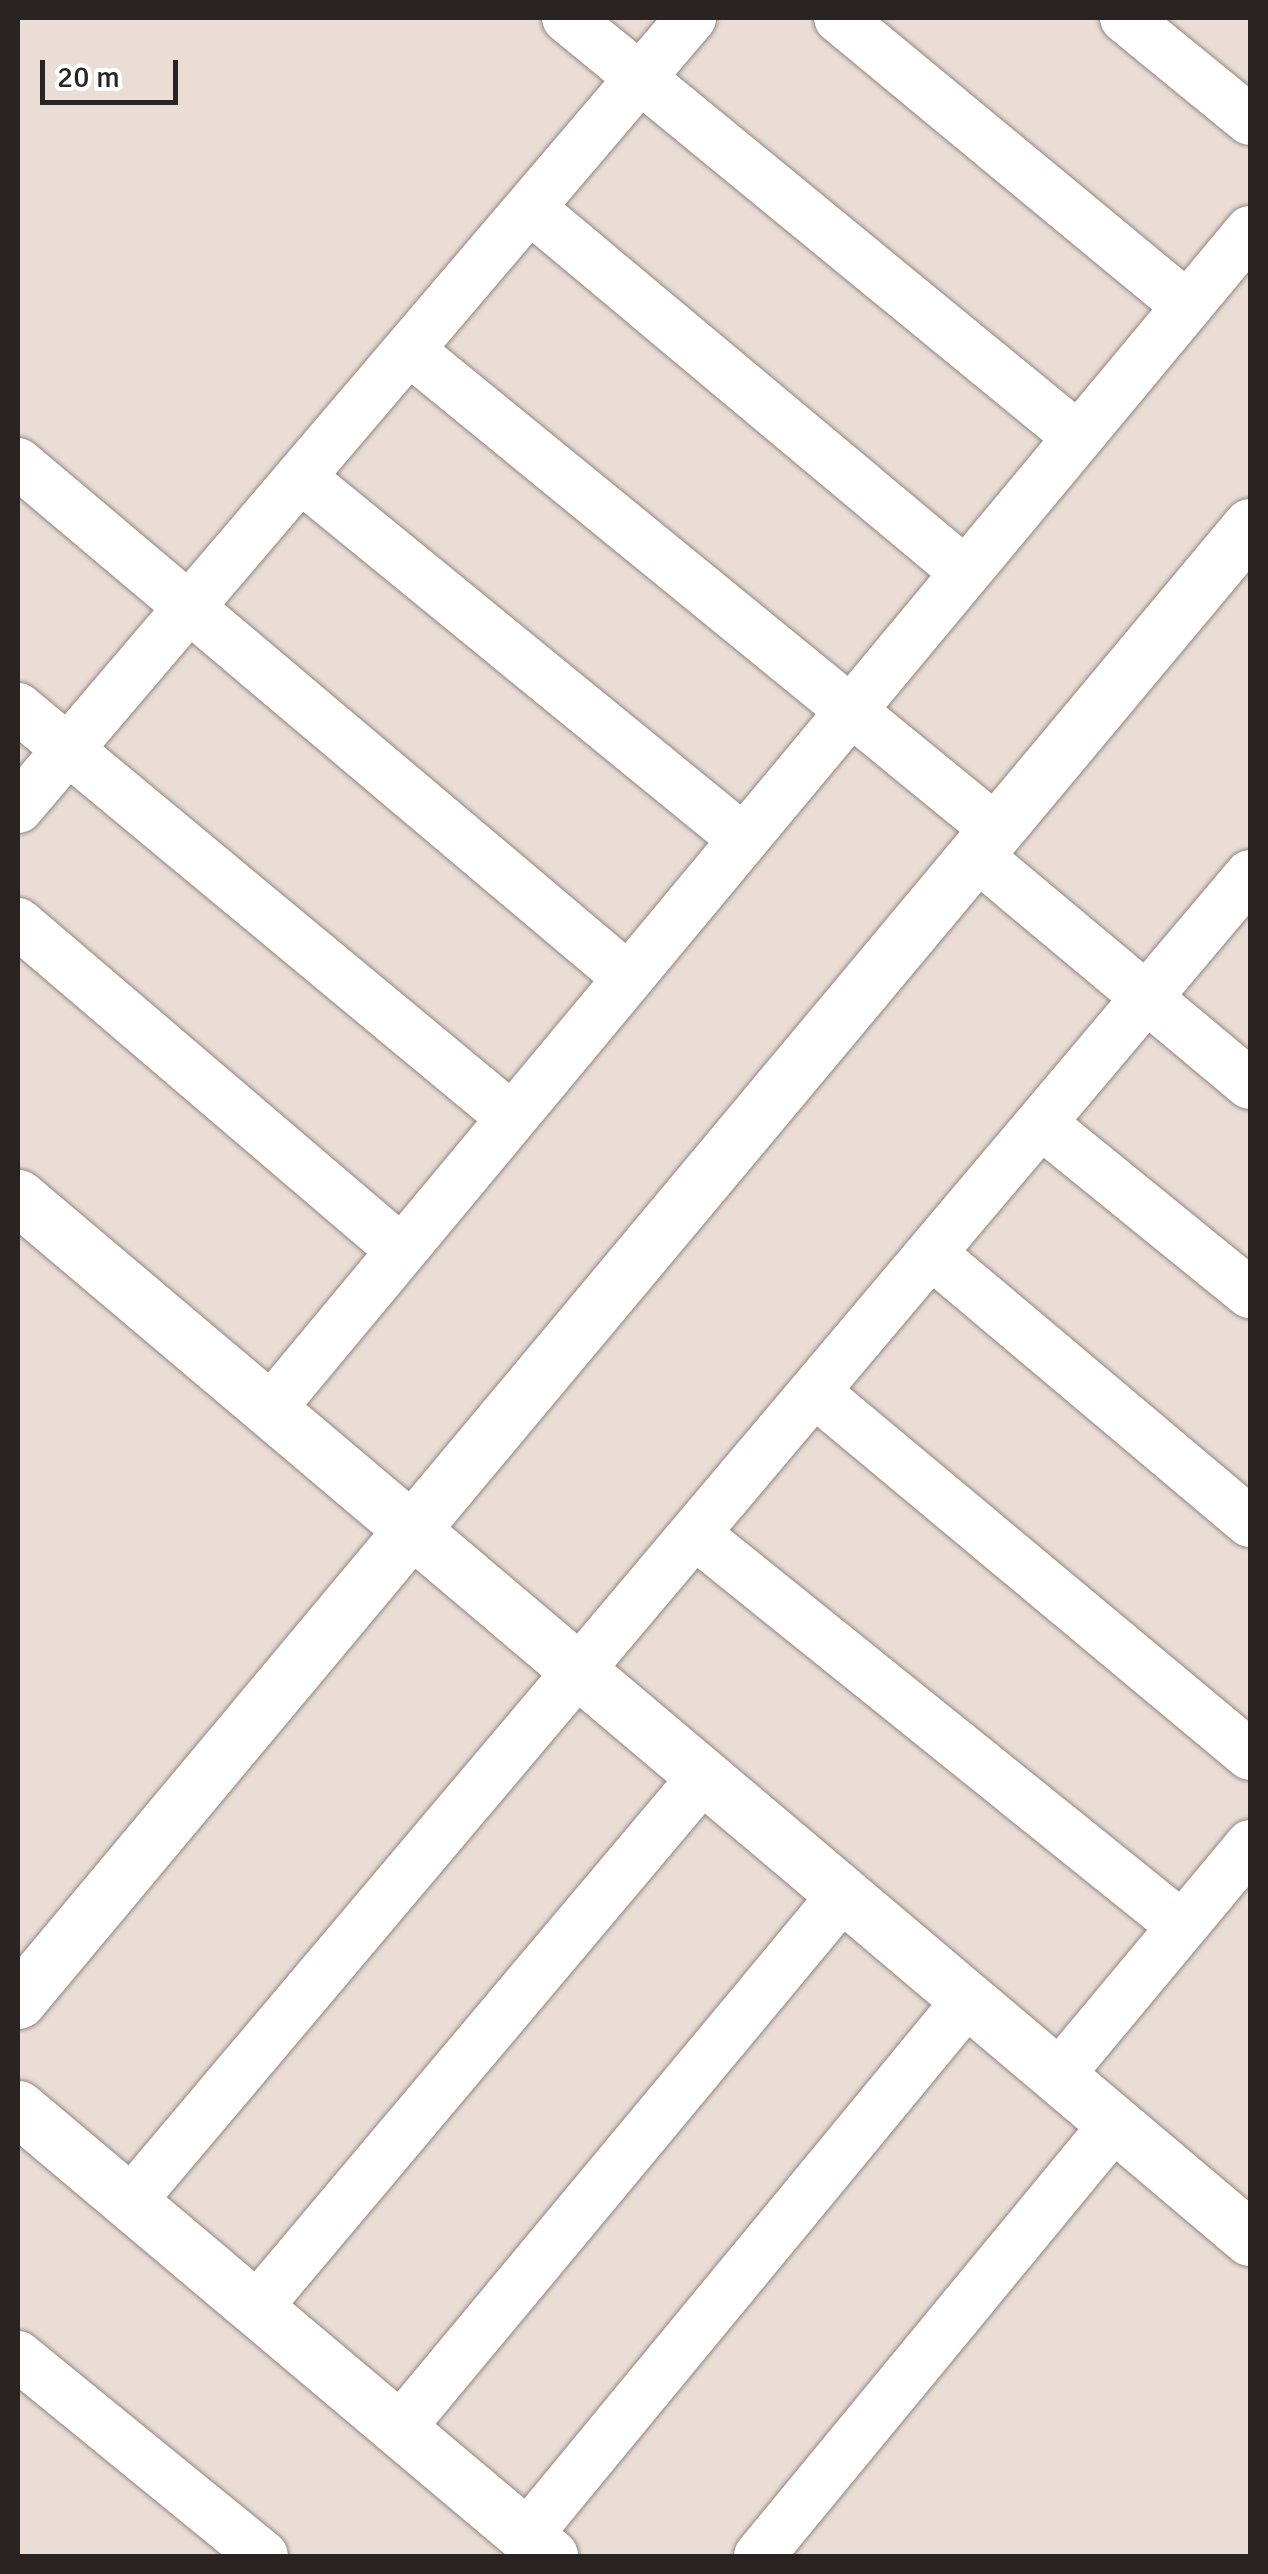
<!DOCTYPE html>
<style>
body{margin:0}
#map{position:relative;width:1268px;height:2574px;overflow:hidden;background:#eaddd6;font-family:Signika,sans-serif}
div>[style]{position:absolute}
.roads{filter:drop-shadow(0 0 2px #91857f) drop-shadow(0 0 2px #91857f)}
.minor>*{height:50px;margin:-25px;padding:0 25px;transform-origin:25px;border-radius:25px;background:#fff}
.tertiary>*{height:55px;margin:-27.5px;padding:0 27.5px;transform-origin:27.5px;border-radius:27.5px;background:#fff}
span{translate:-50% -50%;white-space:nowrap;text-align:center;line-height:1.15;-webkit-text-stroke:8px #fff;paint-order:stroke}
.frame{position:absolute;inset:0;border:20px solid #292422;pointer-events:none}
.scale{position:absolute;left:40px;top:60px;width:138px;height:45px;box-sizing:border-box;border:5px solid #292422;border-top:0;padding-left:12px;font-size:30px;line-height:35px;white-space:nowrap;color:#292422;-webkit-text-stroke:8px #fff;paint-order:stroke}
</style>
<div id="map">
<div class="roads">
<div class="minor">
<div style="left:567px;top:18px;width:661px;rotate:39.35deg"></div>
<div style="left:839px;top:18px;width:452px;rotate:39.6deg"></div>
<div style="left:1125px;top:18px;width:161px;rotate:39.2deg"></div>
<div style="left:531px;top:209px;width:566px;rotate:39.91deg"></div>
<div style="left:409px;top:350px;width:759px;rotate:39.23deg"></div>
<div style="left:18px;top:463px;width:797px;rotate:40.16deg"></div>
<div style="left:300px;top:477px;width:571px;rotate:39.24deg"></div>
<div style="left:18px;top:708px;width:641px;rotate:39.68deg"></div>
<div style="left:18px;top:808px;width:1038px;rotate:-49.57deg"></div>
<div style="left:976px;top:855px;width:357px;rotate:39.9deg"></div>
<div style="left:18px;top:923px;width:504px;rotate:40.49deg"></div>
<div style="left:1043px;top:1125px;width:267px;rotate:39.1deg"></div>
<div style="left:934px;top:1256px;width:413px;rotate:40.1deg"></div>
<div style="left:816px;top:1393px;width:565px;rotate:39.83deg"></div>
<div style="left:271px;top:1408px;width:1531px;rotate:-50.25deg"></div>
<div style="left:695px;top:1534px;width:625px;rotate:38.83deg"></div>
<div style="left:1057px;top:2077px;width:302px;rotate:-50.2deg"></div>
<div style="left:130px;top:2202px;width:1736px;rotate:-49.84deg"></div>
<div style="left:256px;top:2308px;width:696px;rotate:-49.9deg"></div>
<div style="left:18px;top:2356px;width:316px;rotate:39.2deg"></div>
<div style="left:399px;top:2429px;width:694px;rotate:-50.26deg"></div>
<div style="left:526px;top:2536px;width:693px;rotate:-50.5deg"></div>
<div style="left:759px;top:2556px;width:558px;rotate:-50.52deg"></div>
</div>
<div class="tertiary">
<div style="left:18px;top:1197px;width:1613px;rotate:40.2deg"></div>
<div style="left:18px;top:2001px;width:1922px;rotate:-50.13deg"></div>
<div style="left:18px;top:2108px;width:696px;rotate:40.1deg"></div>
</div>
</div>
<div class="frame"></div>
<div class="scale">20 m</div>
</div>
